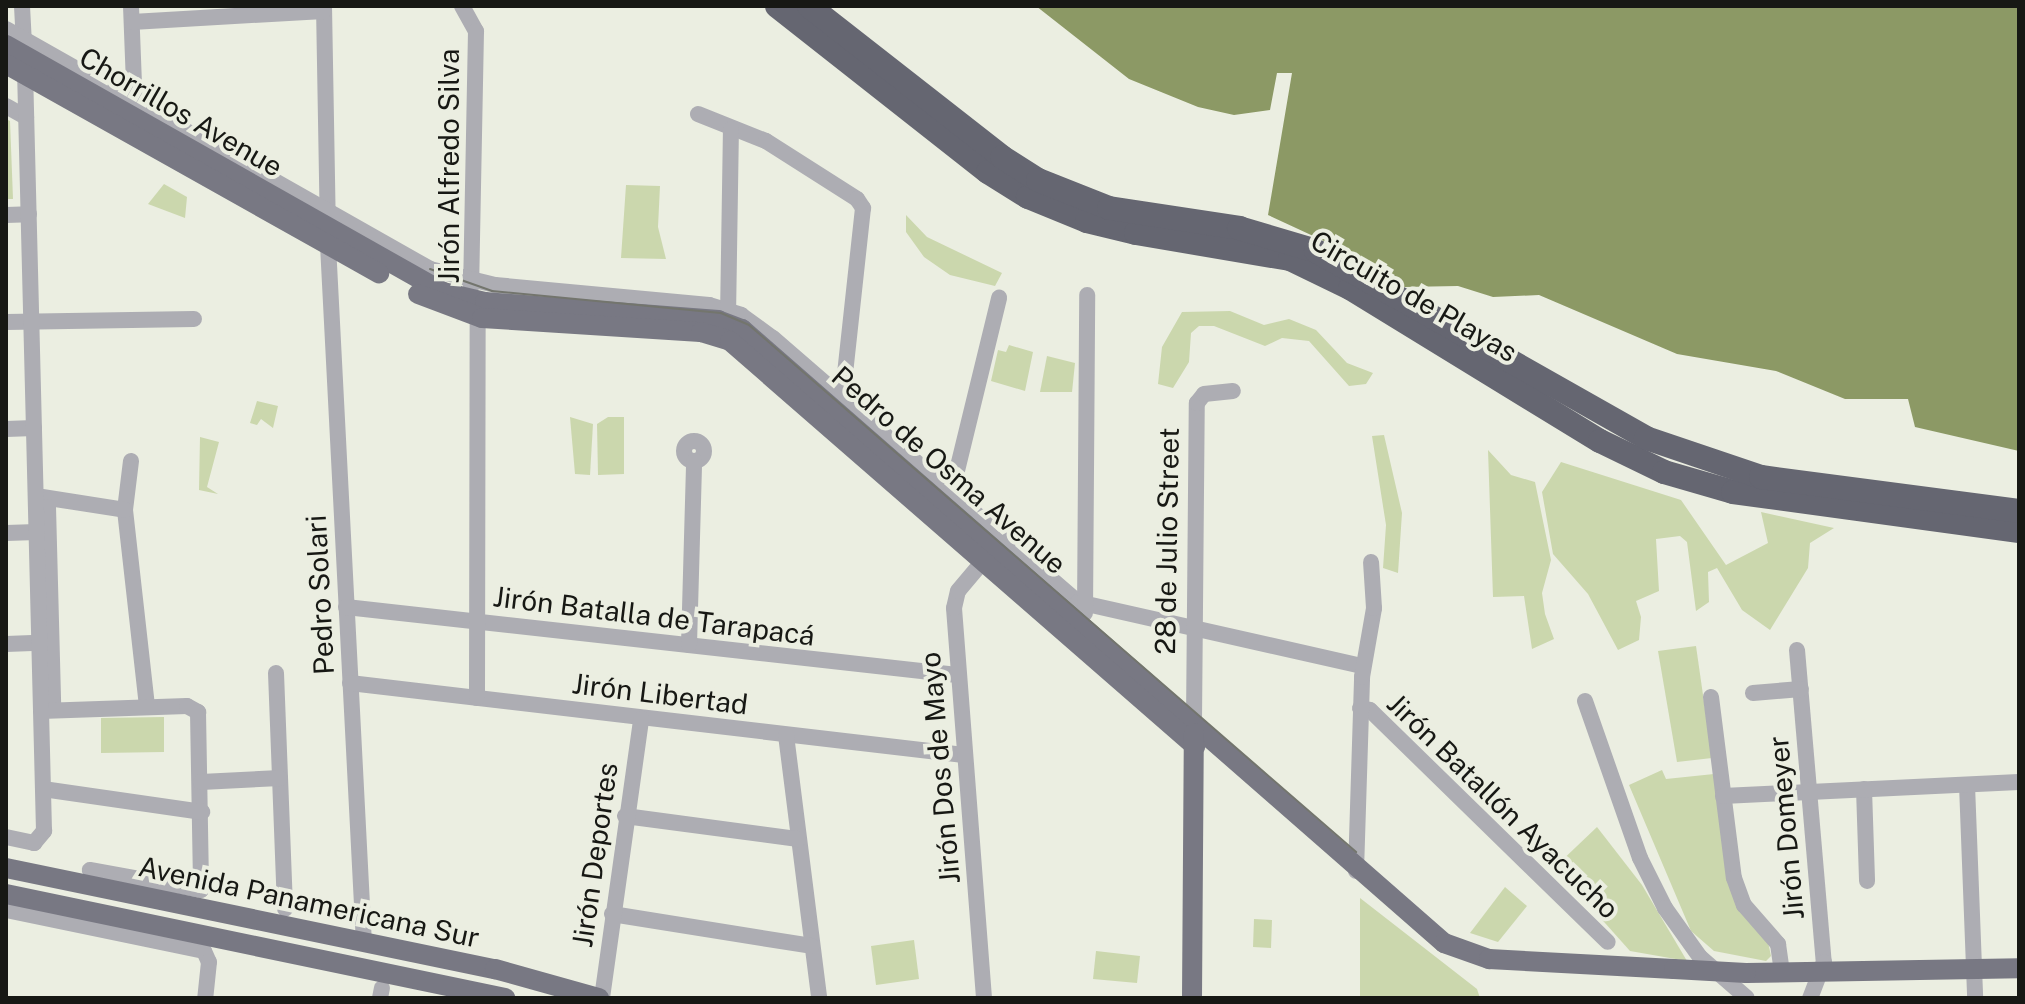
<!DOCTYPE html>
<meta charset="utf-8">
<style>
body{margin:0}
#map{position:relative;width:2025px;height:1004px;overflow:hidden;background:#ebeee1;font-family:"Public Sans",sans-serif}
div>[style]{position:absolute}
.green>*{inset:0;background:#cbd7ad}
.water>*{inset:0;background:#8c9965}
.minor>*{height:16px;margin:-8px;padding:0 8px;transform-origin:8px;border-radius:8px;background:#adadb3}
.minor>.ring{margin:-8px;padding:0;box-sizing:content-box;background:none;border:16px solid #adadb3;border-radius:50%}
.major>*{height:20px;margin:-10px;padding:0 10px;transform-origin:10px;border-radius:10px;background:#787883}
.highway>*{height:24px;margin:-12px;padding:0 12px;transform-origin:12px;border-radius:12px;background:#656671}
.tram>*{height:2px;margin:-1px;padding:0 1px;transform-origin:1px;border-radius:1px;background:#73756d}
.major-bridge>*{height:20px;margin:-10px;padding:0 10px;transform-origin:10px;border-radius:10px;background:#787883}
span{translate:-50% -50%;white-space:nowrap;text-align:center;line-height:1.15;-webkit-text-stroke:8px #ebeee1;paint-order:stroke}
.street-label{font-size:28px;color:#171814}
.frame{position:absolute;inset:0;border:8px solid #171814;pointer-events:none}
</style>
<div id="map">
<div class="green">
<div style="clip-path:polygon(6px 119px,10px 121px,13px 199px,6px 199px)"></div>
<div style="clip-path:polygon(164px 184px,187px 197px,185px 218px,148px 204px)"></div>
<div style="clip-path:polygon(626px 185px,660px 186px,658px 227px,666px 259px,621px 258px)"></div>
<div style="clip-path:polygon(906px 215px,927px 237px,1002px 273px,995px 286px,950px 275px,924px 257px,906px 232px)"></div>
<div style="clip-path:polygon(1230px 311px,1264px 325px,1289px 319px,1316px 330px,1347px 363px,1373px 373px,1366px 384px,1349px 386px,1309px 341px,1282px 338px,1265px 346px,1214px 326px,1199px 326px,1191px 333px,1189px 362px,1173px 388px,1158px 384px,1162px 347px,1182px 312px)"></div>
<div style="clip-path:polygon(1009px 345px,1033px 352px,1025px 391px,991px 381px,998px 350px,1006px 352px)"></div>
<div style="clip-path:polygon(1047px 356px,1075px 363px,1072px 392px,1040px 392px)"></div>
<div style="clip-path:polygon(257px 401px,278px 406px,273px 428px,261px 419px,257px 425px,250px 423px)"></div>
<div style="clip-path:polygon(570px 417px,593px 424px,590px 475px,575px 474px)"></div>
<div style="clip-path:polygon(608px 417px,624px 417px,624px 474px,598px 475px,597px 424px)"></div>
<div style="clip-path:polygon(1384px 435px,1402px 513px,1398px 573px,1383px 568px,1386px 525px,1372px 436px)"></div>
<div style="clip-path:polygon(200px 437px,219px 442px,207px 487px,218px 494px,199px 490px)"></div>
<div style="clip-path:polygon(1488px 450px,1511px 475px,1535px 482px,1551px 560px,1542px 593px,1545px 614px,1554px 639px,1532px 649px,1524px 596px,1493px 597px)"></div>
<div style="clip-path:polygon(1561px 462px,1681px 500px,1726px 565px,1768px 543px,1761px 512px,1834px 528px,1810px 543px,1808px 568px,1770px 630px,1742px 610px,1717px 568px,1708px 572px,1709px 602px,1696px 611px,1687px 542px,1680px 536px,1656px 539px,1659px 591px,1636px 601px,1641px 617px,1639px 640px,1618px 650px,1588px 594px,1553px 554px,1542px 492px)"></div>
<div style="clip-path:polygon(1696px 646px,1712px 758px,1677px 762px,1658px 651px)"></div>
<div style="clip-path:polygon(164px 717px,164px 752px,101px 753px,101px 718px)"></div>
<div style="clip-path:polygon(1662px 770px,1666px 779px,1714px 774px,1726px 864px,1768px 942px,1771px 956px,1766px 961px,1714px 951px,1691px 931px,1629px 785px)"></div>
<div style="clip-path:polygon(1597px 827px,1642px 885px,1687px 961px,1630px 951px,1555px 867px)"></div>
<div style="clip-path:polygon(1505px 887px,1527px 906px,1498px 942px,1470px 933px)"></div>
<div style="clip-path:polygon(1360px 898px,1477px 989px,1480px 998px,1360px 998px)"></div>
<div style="clip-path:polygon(1254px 919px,1272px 920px,1271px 948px,1253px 947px)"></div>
<div style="clip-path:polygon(914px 940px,919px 979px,876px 985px,871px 946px)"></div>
<div style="clip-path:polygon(1096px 951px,1140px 956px,1137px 983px,1093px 979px)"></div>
</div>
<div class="water">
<div style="clip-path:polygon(1036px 6px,2019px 6px,2019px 451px,1915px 427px,1908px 399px,1845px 399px,1776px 371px,1677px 354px,1539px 295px,1493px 297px,1458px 286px,1404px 287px,1337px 247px,1268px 215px,1292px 73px,1277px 73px,1270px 110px,1234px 115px,1198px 107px,1129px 79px)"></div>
</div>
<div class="minor">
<div style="left:22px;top:6px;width:38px;rotate:87deg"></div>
<div style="left:131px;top:6px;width:102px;rotate:87.8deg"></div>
<div style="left:324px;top:6px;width:239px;rotate:89deg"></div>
<div style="left:328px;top:245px;width:699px;rotate:87.05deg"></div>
<div style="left:462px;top:6px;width:29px;rotate:61deg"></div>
<div style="left:476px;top:31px;width:256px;rotate:91.1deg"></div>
<div style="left:132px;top:22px;width:192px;rotate:-3.3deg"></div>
<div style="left:6px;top:29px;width:487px;rotate:29.5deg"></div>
<div style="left:430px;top:269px;width:67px;rotate:13.8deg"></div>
<div style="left:495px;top:285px;width:215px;rotate:5.3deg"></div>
<div style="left:709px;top:305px;width:34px;rotate:17deg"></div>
<div style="left:741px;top:315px;width:39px;rotate:36deg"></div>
<div style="left:773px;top:338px;width:403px;rotate:40.9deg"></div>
<div style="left:1078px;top:602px;width:292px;rotate:12.7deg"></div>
<div style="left:6px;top:106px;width:23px;rotate:29deg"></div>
<div style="left:698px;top:114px;width:73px;rotate:21.7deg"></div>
<div style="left:766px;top:141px;width:108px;rotate:32.5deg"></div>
<div style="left:857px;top:199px;width:11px;rotate:56deg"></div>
<div style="left:863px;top:208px;width:202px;rotate:96.2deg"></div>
<div style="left:6px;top:215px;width:23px;rotate:-2deg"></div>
<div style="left:728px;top:317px;width:188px;rotate:-89.1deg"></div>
<div style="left:6px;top:322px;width:188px;rotate:-0.9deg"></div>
<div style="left:6px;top:429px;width:28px;rotate:-2deg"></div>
<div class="ring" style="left:684px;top:441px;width:4px;height:4px"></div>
<div style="left:131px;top:461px;width:49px;rotate:97deg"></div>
<div style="left:125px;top:510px;width:198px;rotate:83.6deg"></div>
<div style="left:36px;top:496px;width:90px;rotate:8.9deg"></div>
<div style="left:946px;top:500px;width:15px;rotate:-62deg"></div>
<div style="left:953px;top:487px;width:195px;rotate:-76.3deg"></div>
<div style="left:48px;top:507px;width:197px;rotate:88.5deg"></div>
<div style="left:6px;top:533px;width:31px;rotate:-2deg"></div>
<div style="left:346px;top:607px;width:615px;rotate:6.35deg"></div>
<div style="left:1085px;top:613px;width:318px;rotate:-89.6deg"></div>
<div style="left:6px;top:644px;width:33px;rotate:-2deg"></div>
<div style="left:689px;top:645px;width:184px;rotate:-88.4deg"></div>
<div style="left:1797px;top:650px;width:313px;rotate:85.1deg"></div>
<div style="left:1824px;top:962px;width:39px;rotate:111deg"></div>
<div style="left:276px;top:673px;width:236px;rotate:87.8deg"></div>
<div style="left:350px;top:683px;width:618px;rotate:6.69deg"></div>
<div style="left:1753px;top:693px;width:48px;rotate:-4.8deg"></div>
<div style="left:1711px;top:697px;width:182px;rotate:82.8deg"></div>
<div style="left:1734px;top:878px;width:29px;rotate:70deg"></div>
<div style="left:1744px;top:905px;width:52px;rotate:48.9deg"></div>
<div style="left:1778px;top:944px;width:30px;rotate:82deg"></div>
<div style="left:477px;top:698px;width:389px;rotate:-89.9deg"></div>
<div style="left:1585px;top:701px;width:166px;rotate:70.7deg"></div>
<div style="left:1640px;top:858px;width:56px;rotate:63.4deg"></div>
<div style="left:1665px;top:908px;width:60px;rotate:54.5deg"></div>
<div style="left:1700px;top:957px;width:62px;rotate:41.1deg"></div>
<div style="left:1360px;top:708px;width:10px;rotate:11deg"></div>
<div style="left:1370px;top:710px;width:332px;rotate:44.3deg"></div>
<div style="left:41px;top:711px;width:146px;rotate:-2deg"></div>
<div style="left:187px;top:706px;width:13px;rotate:29deg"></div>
<div style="left:198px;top:712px;width:178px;rotate:89deg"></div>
<div style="left:201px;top:890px;width:113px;rotate:-169.8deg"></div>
<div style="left:1194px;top:721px;width:318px;rotate:-89.5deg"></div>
<div style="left:1197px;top:403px;width:11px;rotate:-52deg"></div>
<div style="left:1204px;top:394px;width:29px;rotate:-6deg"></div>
<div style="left:786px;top:735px;width:265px;rotate:82.8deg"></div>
<div style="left:201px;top:782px;width:79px;rotate:-2.9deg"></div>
<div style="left:1967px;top:785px;width:213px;rotate:87.8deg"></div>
<div style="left:43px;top:789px;width:161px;rotate:8.2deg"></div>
<div style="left:1864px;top:789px;width:92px;rotate:88.1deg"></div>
<div style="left:1723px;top:796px;width:296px;rotate:-2.7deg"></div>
<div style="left:625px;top:816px;width:175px;rotate:7.6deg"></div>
<div style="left:6px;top:837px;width:29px;rotate:12deg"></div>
<div style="left:34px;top:843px;width:16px;rotate:-50deg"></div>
<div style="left:44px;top:831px;width:763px;rotate:-91.43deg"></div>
<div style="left:1356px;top:871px;width:194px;rotate:-88.2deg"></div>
<div style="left:1362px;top:677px;width:70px;rotate:-80.1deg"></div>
<div style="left:1374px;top:608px;width:46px;rotate:-93.7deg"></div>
<div style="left:6px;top:910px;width:202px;rotate:11.7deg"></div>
<div style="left:204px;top:951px;width:12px;rotate:66deg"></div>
<div style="left:209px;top:962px;width:36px;rotate:96deg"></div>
<div style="left:612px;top:914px;width:202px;rotate:9.1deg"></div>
<div style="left:380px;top:998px;width:10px;rotate:-79deg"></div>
<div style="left:602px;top:998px;width:282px;rotate:-82deg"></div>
<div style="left:984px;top:998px;width:391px;rotate:-94.4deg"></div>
<div style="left:954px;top:608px;width:17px;rotate:-77deg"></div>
<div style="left:958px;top:591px;width:50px;rotate:-49.9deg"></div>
</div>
<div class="major">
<div style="left:6px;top:45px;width:502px;rotate:29.48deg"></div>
<div style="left:443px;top:292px;width:43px;rotate:13.4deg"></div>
<div style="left:485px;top:302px;width:234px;rotate:4.4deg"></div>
<div style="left:718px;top:320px;width:26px;rotate:21deg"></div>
<div style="left:742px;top:329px;width:933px;rotate:41.17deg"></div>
<div style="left:1444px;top:943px;width:48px;rotate:19.6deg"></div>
<div style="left:1489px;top:959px;width:185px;rotate:3.1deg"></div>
<div style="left:6px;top:64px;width:428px;rotate:29.3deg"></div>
<div style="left:418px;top:294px;width:68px;rotate:20.6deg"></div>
<div style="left:482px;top:318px;width:219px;rotate:3.7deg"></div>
<div style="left:701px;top:332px;width:30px;rotate:17deg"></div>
<div style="left:730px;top:341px;width:617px;rotate:41.05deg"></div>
<div style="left:6px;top:868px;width:499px;rotate:11.7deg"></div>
<div style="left:495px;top:969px;width:108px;rotate:15.6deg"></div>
<div style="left:6px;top:894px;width:510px;rotate:11.77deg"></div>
<div style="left:1746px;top:973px;width:273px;rotate:-1deg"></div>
<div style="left:1192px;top:998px;width:265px;rotate:-89.6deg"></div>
</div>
<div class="highway">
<div style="left:777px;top:6px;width:268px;rotate:38.2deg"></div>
<div style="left:988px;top:172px;width:47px;rotate:32deg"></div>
<div style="left:1028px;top:197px;width:64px;rotate:22.1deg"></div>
<div style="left:1087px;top:221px;width:50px;rotate:13.8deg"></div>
<div style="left:1136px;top:233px;width:156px;rotate:9.6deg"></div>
<div style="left:1290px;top:259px;width:67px;rotate:25.8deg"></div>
<div style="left:1350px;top:288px;width:293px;rotate:31.5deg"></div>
<div style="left:1600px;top:441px;width:71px;rotate:25.8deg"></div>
<div style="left:1664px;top:472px;width:72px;rotate:16.2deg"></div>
<div style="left:1733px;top:492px;width:289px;rotate:7.8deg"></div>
<div style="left:809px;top:6px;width:245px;rotate:38deg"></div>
<div style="left:1002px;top:157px;width:43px;rotate:32.6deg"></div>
<div style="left:1038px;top:180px;width:76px;rotate:21.5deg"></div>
<div style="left:1109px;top:208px;width:132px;rotate:8.7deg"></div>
<div style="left:1239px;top:228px;width:80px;rotate:16.6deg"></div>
<div style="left:1316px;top:251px;width:379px;rotate:29.5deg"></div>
<div style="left:1646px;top:438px;width:121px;rotate:18.7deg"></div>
<div style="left:1761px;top:477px;width:260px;rotate:7.5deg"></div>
</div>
<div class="tram">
<div style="left:430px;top:269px;width:66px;rotate:19.5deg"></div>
<div style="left:492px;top:291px;width:230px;rotate:5.5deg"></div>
<div style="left:721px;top:313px;width:30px;rotate:23deg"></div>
<div style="left:749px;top:325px;width:804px;rotate:40.96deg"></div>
</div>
<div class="major-bridge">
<div style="left:1674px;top:969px;width:72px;rotate:3.2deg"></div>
</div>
<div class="street-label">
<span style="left:181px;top:112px;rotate:30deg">Chorrillos Avenue</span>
<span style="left:449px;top:166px;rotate:-90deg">Jirón Alfredo Silva</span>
<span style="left:1414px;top:296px;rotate:30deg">Circuito de Playas</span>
<span style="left:949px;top:470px;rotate:41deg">Pedro de Osma Avenue</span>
<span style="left:1167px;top:541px;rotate:-89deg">28 de Julio Street</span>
<span style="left:320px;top:595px;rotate:-93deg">Pedro Solari</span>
<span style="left:654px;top:616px;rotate:7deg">Jirón Batalla de Tarapacá</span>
<span style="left:660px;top:694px;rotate:7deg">Jirón Libertad</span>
<span style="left:940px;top:768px;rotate:-95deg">Jirón Dos de Mayo</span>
<span style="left:1503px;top:806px;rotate:44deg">Jirón Batallón Ayacucho</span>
<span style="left:1786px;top:828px;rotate:-95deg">Jirón Domeyer</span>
<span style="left:595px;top:855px;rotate:-82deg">Jirón Deportes</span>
<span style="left:309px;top:902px;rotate:12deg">Avenida Panamericana Sur</span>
</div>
<div class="frame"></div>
</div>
